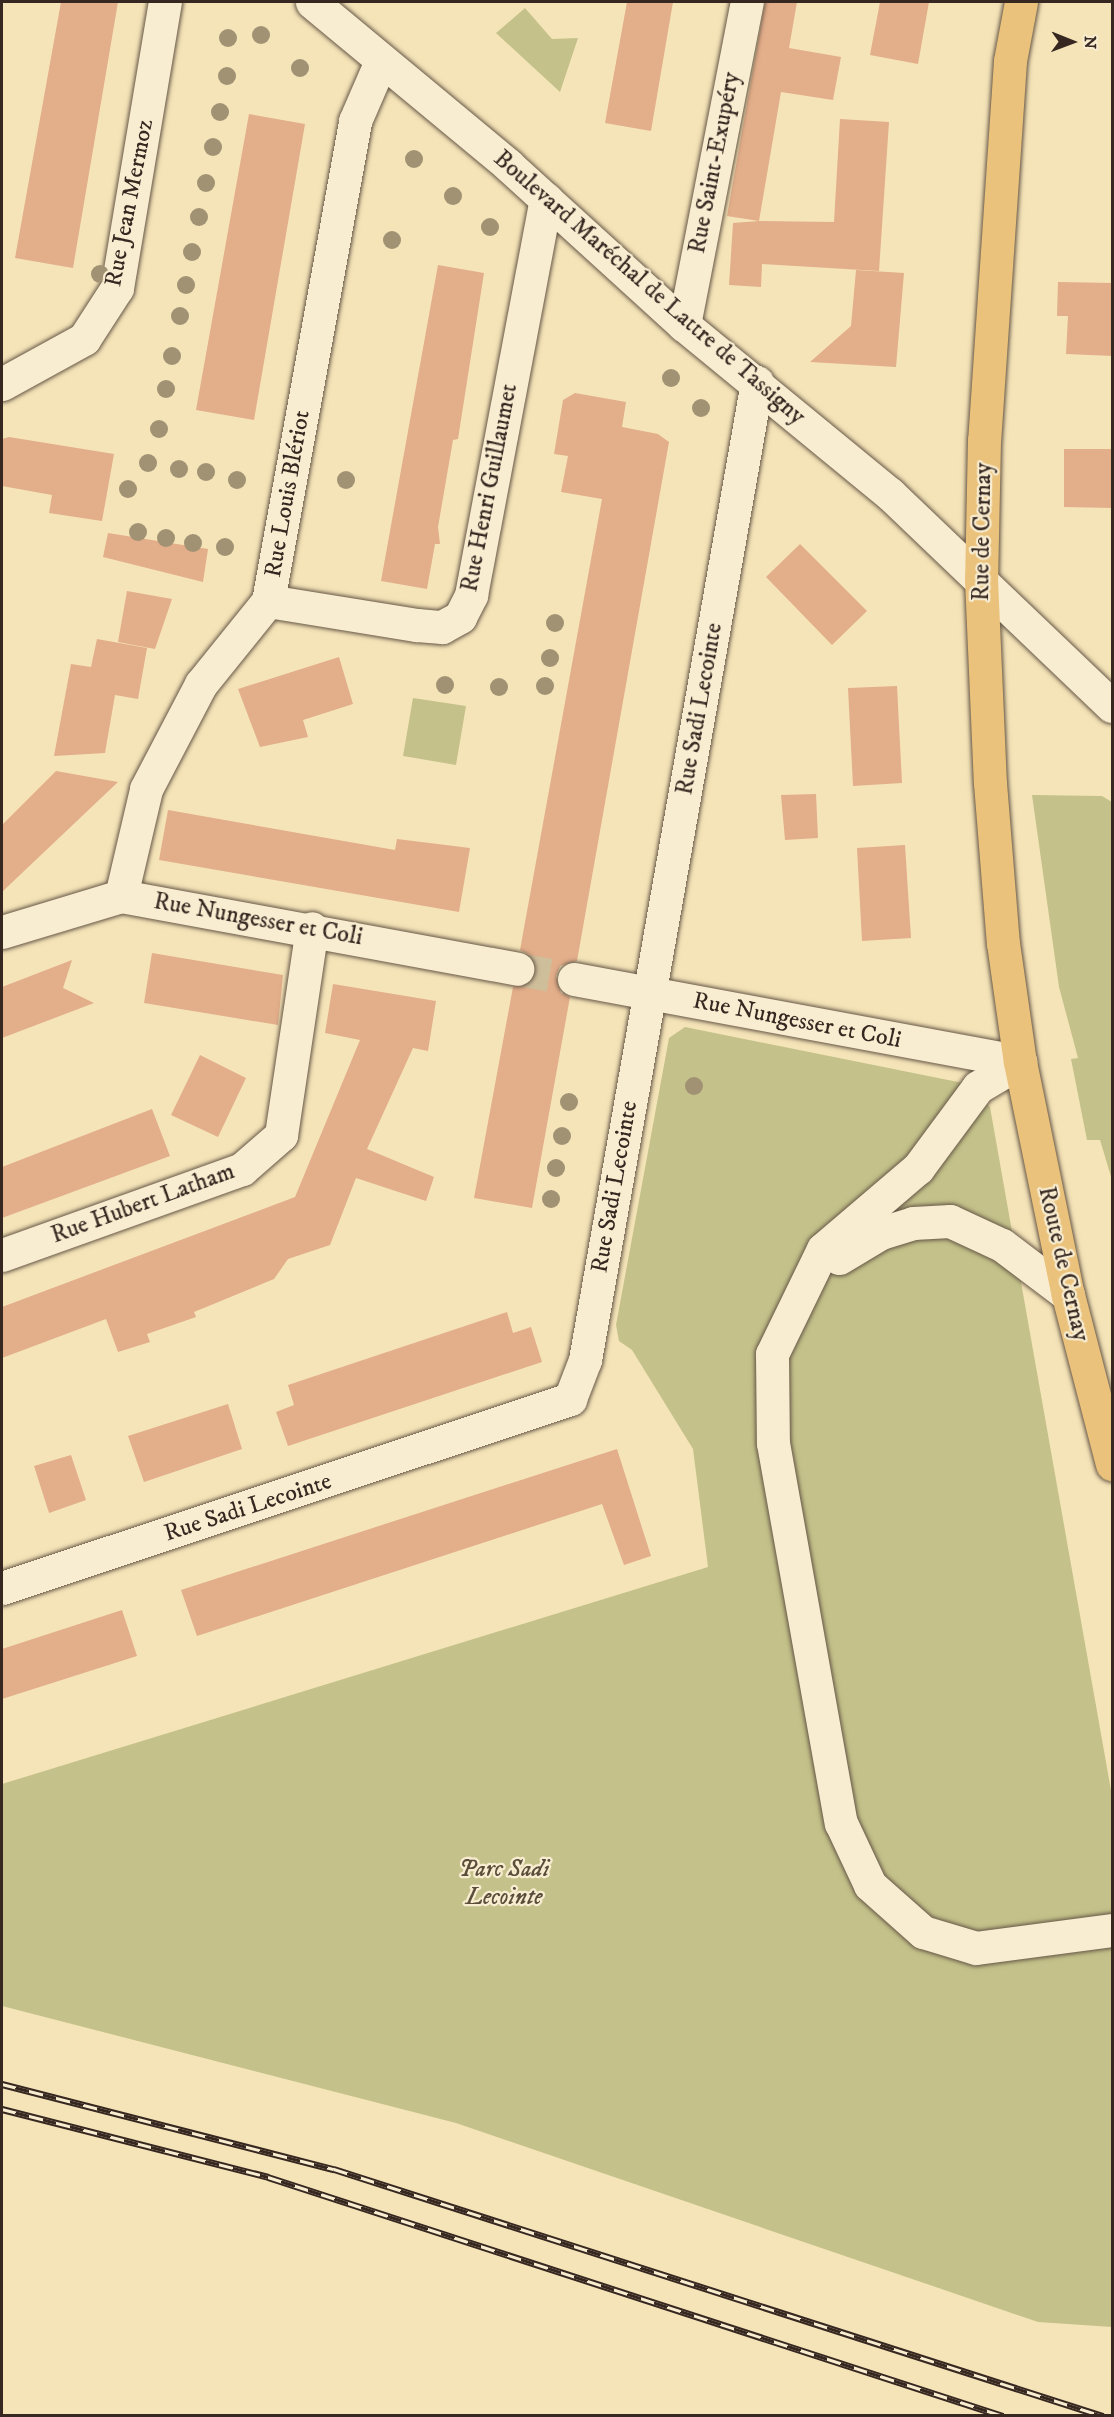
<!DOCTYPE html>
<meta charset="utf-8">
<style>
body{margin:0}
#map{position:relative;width:1114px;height:2417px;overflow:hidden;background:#f5e4b8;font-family:"IM FELL DW Pica",serif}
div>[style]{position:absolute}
.green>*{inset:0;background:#c4c28a}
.building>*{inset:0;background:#e3ae8a}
.minor-tunnel>*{height:33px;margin-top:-16.5px;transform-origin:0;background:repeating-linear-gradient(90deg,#cfbe9a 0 33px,transparent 0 49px)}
.roads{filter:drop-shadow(0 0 2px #665747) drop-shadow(0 0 2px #665747)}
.minor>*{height:33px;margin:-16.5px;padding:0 16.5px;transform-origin:16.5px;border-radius:16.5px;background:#f8edd1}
.major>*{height:33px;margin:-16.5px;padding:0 16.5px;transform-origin:16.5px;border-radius:16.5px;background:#eac27c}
.rail>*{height:7px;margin-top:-3.5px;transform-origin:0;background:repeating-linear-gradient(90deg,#f8edd1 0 14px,#362821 0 28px);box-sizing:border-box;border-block:2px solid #362821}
.trees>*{width:18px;height:18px;margin:-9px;border-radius:50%;background:#a09273}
span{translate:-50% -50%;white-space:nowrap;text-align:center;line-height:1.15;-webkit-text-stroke:4.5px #f8edd1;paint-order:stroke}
.street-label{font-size:24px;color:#362821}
.park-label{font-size:24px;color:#5a4e3b;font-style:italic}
.frame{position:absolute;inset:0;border:3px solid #362821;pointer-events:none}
.north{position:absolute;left:1042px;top:12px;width:60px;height:60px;-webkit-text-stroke:4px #f8edd1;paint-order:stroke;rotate:91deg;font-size:16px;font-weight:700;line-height:24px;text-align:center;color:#362821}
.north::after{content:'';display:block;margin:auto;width:21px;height:27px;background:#362821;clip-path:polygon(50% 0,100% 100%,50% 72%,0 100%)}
</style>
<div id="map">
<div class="green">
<div style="clip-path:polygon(525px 8px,552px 39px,578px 38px,560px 92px,496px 33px)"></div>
<div style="clip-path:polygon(413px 698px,466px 706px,456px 765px,403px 756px)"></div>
<div style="clip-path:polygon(1032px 795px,1102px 796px,1112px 802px,1112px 1180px,1100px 1140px,1087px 1140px,1071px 1059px,1078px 1058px,1059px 987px)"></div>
<div style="clip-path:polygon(685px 1027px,968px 1084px,990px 1107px,1112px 1796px,1112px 2327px,1038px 2322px,456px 2123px,2px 2006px,2px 1784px,708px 1567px,693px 1449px,632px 1350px,619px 1341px,616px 1325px,669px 1038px)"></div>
</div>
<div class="building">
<div style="clip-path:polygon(61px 2px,118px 2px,73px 268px,15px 258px)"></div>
<div style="clip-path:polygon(627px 2px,673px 2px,651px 131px,605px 123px)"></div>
<div style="clip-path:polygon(765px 2px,797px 2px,789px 48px,841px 57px,833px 100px,781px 92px,759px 221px,834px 222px,840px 119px,889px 122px,879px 271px,762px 264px,761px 287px,729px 285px,733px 223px,759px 221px,727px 216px)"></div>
<div style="clip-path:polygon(880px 2px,929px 2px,918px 64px,870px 55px)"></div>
<div style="clip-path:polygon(249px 114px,305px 124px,254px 420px,196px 410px)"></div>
<div style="clip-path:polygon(438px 265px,484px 273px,458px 439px,453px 440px,438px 527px,440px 544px,435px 544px,427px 589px,381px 581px)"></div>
<div style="clip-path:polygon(856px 270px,904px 273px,896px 367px,810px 362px,851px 326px)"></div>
<div style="clip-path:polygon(1058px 282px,1113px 283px,1113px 356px,1066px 354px,1068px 316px,1057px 316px)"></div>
<div style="clip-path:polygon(575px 393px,626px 402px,622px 427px,658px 434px,669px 442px,577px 961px,560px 966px,556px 976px,561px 993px,570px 997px,532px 1208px,474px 1198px,513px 987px,531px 982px,535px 972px,530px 955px,520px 950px,602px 499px,561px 492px,568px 456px,554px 454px,563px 400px)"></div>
<div style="clip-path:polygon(9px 437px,114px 454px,102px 521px,49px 513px,52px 495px,2px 486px,2px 439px)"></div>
<div style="clip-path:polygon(1064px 449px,1113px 449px,1113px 508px,1064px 507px)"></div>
<div style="clip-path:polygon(108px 533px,208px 549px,203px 582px,103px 557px)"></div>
<div style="clip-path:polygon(800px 544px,867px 611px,832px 645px,766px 577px)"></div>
<div style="clip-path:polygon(127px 591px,172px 599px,155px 649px,118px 642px)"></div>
<div style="clip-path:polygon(97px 639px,147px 648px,138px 699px,115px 695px,105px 753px,54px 756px,71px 664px,91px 667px)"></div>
<div style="clip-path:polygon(339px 657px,353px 704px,303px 720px,308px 737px,260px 747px,238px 689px)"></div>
<div style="clip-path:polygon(897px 686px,902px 783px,853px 786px,848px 688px)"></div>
<div style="clip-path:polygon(56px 771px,118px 782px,2px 892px,2px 825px)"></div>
<div style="clip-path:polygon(816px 794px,818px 838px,785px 840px,781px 795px)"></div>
<div style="clip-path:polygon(168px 810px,395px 850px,397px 839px,470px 848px,459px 912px,159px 860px)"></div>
<div style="clip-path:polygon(905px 845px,911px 938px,862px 941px,857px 848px)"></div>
<div style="clip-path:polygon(152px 953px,283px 975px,278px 1025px,144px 1003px)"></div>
<div style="clip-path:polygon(72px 960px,63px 988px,94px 1003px,2px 1038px,2px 987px)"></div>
<div style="clip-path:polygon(333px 984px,436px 1001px,428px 1051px,413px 1048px,367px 1149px,434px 1177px,426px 1201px,356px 1178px,330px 1245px,288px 1259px,274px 1279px,194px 1312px,196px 1317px,147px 1334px,150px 1342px,118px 1352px,106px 1319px,2px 1358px,2px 1307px,295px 1197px,360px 1040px,325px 1033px)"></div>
<div style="clip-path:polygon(200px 1055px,246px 1078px,218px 1137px,171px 1115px)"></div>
<div style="clip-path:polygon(152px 1109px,170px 1156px,2px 1218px,2px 1167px)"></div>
<div style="clip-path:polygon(507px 1312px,513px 1333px,531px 1327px,542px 1362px,288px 1446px,276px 1412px,294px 1405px,288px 1385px)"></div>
<div style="clip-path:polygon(228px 1404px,242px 1449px,144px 1482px,128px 1436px)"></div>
<div style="clip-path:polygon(617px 1449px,651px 1556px,624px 1565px,602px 1504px,197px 1636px,181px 1590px)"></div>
<div style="clip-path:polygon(71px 1455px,86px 1500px,49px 1513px,34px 1466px)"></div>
<div style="clip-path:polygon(122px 1610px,137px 1656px,2px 1699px,2px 1649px)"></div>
</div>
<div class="minor-tunnel">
<div style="left:517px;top:969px;width:58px;rotate:10deg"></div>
</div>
<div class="roads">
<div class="minor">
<div style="left:312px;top:2px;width:255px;rotate:39.7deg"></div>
<div style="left:508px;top:165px;width:238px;rotate:42.3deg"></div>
<div style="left:684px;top:325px;width:266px;rotate:39.4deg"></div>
<div style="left:890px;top:494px;width:307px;rotate:43.7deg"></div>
<div style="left:684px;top:325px;width:329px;rotate:-79deg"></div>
<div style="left:2px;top:384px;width:94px;rotate:-28.8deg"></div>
<div style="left:84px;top:339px;width:61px;rotate:-57.1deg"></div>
<div style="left:117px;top:288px;width:290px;rotate:-80.5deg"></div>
<div style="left:268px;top:601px;width:151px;rotate:9.2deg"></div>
<div style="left:417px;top:625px;width:25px;rotate:5deg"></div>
<div style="left:442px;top:627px;width:21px;rotate:-29deg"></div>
<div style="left:460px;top:617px;width:25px;rotate:-63deg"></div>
<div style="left:471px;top:595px;width:403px;rotate:-79.3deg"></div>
<div style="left:121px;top:896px;width:110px;rotate:-76.8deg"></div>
<div style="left:146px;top:789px;width:119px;rotate:-62.4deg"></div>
<div style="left:201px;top:684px;width:107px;rotate:-51.1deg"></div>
<div style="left:268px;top:601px;width:488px;rotate:-79.7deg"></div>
<div style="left:355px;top:121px;width:65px;rotate:-66.6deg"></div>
<div style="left:2px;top:932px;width:124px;rotate:-16.8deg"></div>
<div style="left:121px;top:896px;width:403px;rotate:10.4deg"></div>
<div style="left:574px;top:979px;width:454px;rotate:10.5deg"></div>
<div style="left:1020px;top:1062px;width:49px;rotate:149.2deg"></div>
<div style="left:978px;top:1087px;width:101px;rotate:126.5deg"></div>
<div style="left:918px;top:1168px;width:125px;rotate:139.5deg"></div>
<div style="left:823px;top:1249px;width:117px;rotate:115.9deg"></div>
<div style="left:772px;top:1354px;width:89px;rotate:89.4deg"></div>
<div style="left:773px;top:1443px;width:386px;rotate:79.9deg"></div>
<div style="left:841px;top:1823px;width:68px;rotate:64.9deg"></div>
<div style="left:870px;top:1885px;width:71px;rotate:41.6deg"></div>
<div style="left:923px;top:1932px;width:55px;rotate:16.8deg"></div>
<div style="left:976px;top:1948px;width:137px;rotate:-7.5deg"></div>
<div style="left:2px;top:1255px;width:255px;rotate:-19.7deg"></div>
<div style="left:242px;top:1169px;width:52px;rotate:-41.1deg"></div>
<div style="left:281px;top:1135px;width:209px;rotate:-81.5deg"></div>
<div style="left:839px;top:1258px;width:49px;rotate:-30.8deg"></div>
<div style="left:881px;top:1233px;width:34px;rotate:-17deg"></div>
<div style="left:913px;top:1223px;width:37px;rotate:-3deg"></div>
<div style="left:950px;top:1221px;width:57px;rotate:24.8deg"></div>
<div style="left:1002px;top:1245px;width:83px;rotate:37.1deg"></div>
<div style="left:2px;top:1588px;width:599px;rotate:-18.4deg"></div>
<div style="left:570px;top:1399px;width:42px;rotate:-69deg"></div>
<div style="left:585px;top:1360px;width:993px;rotate:-80.03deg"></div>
</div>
<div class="major">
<div style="left:1021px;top:2px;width:60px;rotate:100.6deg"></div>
<div style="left:1010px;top:61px;width:380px;rotate:93.9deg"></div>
<div style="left:984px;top:440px;width:139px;rotate:91.2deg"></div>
<div style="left:981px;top:579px;width:204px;rotate:87.5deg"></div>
<div style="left:990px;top:783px;width:161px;rotate:85.4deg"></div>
<div style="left:1003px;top:943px;width:120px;rotate:81.9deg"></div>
<div style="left:1020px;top:1062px;width:238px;rotate:78.4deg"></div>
<div style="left:1068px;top:1295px;width:175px;rotate:75.4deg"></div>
</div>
</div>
<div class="rail">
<div style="left:2px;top:2084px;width:343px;rotate:14.4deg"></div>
<div style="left:334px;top:2169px;width:808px;rotate:17.81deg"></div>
<div style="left:2px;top:2109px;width:275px;rotate:14.3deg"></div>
<div style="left:268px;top:2177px;width:773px;rotate:18.01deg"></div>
</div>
<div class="trees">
<div style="left:261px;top:35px"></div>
<div style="left:228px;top:38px"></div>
<div style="left:300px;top:68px"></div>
<div style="left:227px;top:76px"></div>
<div style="left:220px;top:112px"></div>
<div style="left:213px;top:147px"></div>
<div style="left:414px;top:159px"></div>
<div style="left:206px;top:183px"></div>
<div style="left:453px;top:196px"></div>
<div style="left:199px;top:217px"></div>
<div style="left:490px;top:227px"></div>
<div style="left:392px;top:240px"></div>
<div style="left:192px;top:252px"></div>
<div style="left:100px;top:274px"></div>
<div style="left:186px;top:285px"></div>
<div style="left:180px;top:316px"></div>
<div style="left:172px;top:356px"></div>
<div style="left:671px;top:378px"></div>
<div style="left:166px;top:389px"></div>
<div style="left:701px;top:408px"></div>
<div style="left:159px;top:429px"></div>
<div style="left:148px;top:463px"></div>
<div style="left:179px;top:469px"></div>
<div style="left:206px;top:472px"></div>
<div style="left:237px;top:480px"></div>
<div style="left:346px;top:480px"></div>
<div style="left:128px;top:489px"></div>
<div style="left:138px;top:532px"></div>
<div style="left:166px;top:538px"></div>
<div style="left:193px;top:543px"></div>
<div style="left:225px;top:547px"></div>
<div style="left:555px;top:623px"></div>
<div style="left:550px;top:658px"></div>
<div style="left:445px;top:685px"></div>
<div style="left:545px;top:686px"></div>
<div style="left:499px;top:687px"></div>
<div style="left:694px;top:1086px"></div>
<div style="left:569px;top:1102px"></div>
<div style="left:562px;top:1136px"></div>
<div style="left:556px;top:1168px"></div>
<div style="left:551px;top:1199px"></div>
</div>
<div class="street-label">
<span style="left:715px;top:163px;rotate:-79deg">Rue Saint-Exupéry</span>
<span style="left:130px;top:203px;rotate:-79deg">Rue Jean Mermoz</span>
<span style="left:649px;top:288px;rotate:41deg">Boulevard Maréchal de Lattre de Tassigny</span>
<span style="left:490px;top:488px;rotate:-79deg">Rue Henri Guillaumet</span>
<span style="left:288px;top:494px;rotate:-80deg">Rue Louis Blériot</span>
<span style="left:983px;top:532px;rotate:-89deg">Rue de Cernay</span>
<span style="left:700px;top:709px;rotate:-80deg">Rue Sadi Lecointe</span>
<span style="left:258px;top:920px;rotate:10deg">Rue Nungesser et Coli</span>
<span style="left:797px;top:1021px;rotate:11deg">Rue Nungesser et Coli</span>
<span style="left:615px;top:1187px;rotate:-80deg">Rue Sadi Lecointe</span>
<span style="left:143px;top:1204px;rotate:-20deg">Rue Hubert Latham</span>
<span style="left:1063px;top:1264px;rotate:77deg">Route de Cernay</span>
<span style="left:248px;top:1508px;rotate:-18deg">Rue Sadi Lecointe</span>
</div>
<div class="park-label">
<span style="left:504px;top:1884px">Parc Sadi<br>Lecointe</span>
</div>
<div class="frame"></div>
<div class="north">N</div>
</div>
